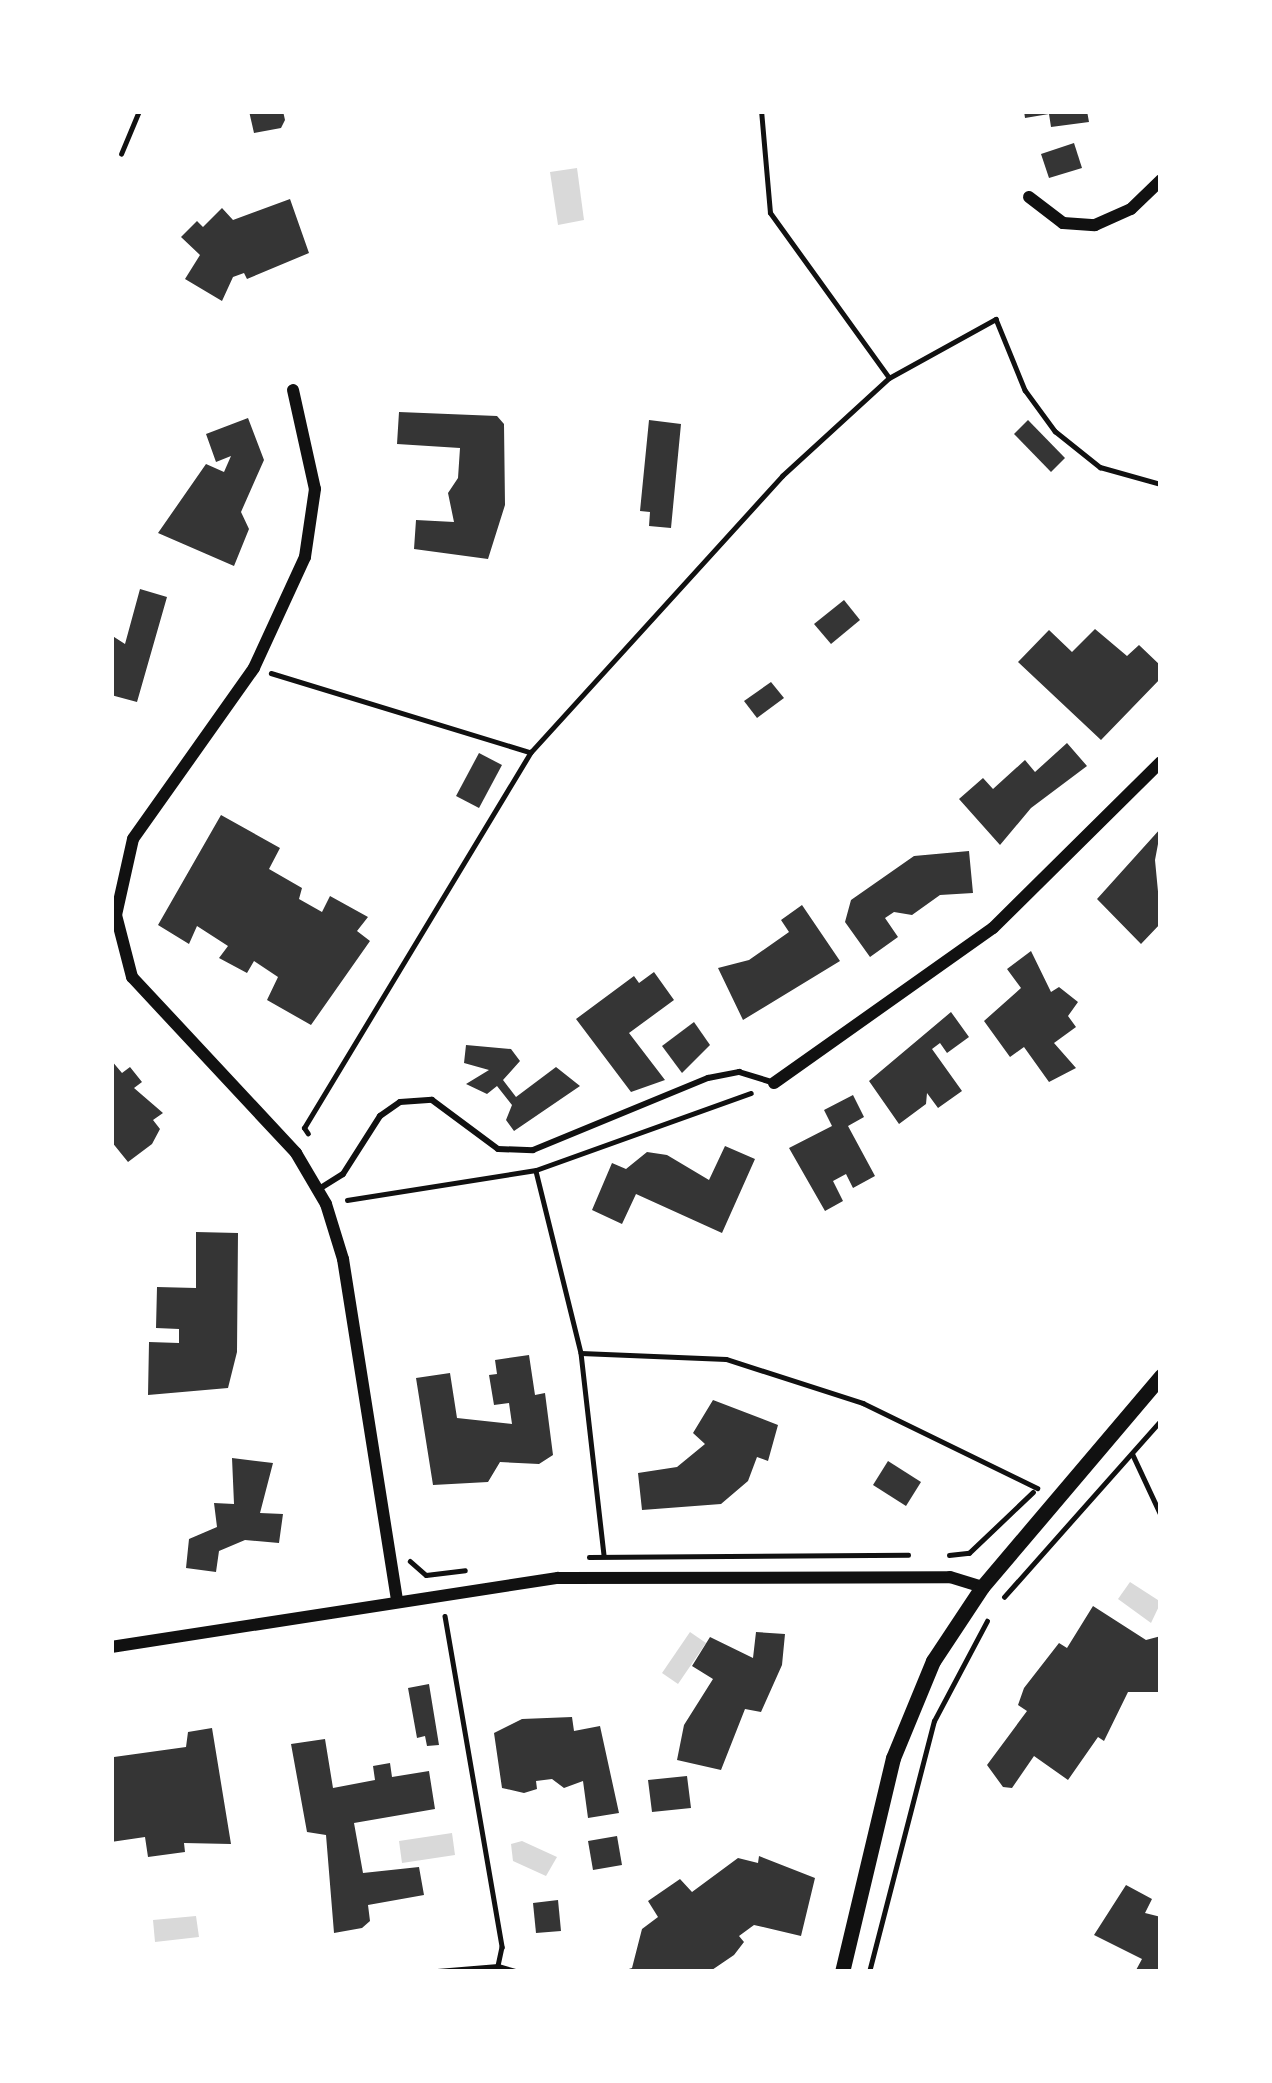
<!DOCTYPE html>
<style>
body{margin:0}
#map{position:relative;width:1272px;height:2083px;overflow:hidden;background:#fff;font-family:"Work Sans",sans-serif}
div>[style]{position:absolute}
.water>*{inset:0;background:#d9d9d9}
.building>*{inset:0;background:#353535}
.path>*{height:4.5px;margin:-2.25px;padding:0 2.25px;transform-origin:2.25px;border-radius:2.25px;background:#111}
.service>*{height:6px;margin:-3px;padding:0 3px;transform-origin:3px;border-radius:3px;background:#111}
.minor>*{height:12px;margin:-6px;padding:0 6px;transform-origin:6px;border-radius:6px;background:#111}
.tertiary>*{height:15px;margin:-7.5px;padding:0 7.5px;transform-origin:7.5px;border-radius:7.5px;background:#111}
span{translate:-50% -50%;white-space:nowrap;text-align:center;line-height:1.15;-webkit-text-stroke:12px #fff;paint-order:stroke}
.frame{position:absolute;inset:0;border:114px solid #fff;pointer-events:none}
</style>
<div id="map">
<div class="water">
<div style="clip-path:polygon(577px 168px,584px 220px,558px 225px,550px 172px)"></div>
<div style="clip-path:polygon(1130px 1582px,1161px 1602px,1151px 1623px,1118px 1599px)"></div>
<div style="clip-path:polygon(690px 1632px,706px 1643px,678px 1684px,662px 1673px)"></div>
<div style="clip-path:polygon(452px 1833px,455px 1855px,402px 1863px,399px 1841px)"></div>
<div style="clip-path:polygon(522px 1841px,557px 1857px,546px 1876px,513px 1861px,511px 1844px)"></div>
<div style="clip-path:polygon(196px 1916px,199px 1937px,155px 1942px,153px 1920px)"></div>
</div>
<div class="building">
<div style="clip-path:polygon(249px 111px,283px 111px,285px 120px,281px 128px,254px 133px)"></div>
<div style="clip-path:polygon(1024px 111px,1087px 111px,1089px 122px,1051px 127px,1049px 114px,1025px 118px)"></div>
<div style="clip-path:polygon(1074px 143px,1082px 168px,1049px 178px,1041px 154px)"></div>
<div style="clip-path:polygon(290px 199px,309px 253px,247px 279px,244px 273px,233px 277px,222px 301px,185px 279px,200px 255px,181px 237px,197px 221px,203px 227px,222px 208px,233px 220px)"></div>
<div style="clip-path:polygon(399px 412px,497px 416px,504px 424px,505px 505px,488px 559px,414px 549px,416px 520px,454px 522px,448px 493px,458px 478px,460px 448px,397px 444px)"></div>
<div style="clip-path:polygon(248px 418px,264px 460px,241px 512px,249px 529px,234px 566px,158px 533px,206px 464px,224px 472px,231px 456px,216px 462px,206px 434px)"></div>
<div style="clip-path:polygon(649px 420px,681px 424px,671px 528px,649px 526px,650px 512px,640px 511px)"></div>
<div style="clip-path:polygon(1028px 420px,1065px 458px,1051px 472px,1014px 434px)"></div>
<div style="clip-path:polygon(140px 589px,167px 597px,137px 702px,111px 695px,111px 635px,125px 644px)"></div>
<div style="clip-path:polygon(844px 600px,860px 620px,831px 644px,814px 624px)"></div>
<div style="clip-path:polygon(1095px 629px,1127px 656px,1139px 645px,1161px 666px,1161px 678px,1101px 740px,1018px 662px,1049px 630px,1072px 652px)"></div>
<div style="clip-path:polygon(771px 682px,784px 698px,757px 718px,744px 701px)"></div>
<div style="clip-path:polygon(1067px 743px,1087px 766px,1031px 808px,1000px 845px,959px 799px,983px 778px,993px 789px,1025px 760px,1035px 772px)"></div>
<div style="clip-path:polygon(479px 753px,502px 765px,479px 808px,456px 796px)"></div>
<div style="clip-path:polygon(221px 815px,280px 848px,269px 869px,302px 888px,299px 899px,322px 912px,330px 896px,368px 917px,357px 931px,370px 941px,311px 1025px,267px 1000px,278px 977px,254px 961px,247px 973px,219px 958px,228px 946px,197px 926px,189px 944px,158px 925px)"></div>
<div style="clip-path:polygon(1161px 828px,1155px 860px,1161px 923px,1141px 944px,1097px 899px)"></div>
<div style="clip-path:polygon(969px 851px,973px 893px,940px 895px,912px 915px,894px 912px,885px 918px,898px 937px,870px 957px,845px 922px,851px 900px,914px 856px)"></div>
<div style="clip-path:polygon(802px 905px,840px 961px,743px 1020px,718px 968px,749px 960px,789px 932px,781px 920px)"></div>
<div style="clip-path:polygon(1031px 951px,1051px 992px,1059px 987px,1078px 1002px,1068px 1016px,1076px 1027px,1054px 1043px,1076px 1068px,1049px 1082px,1024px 1047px,1010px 1057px,984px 1021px,1021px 988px,1007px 969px)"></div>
<div style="clip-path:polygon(654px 972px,674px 1000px,629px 1033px,665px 1080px,631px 1092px,576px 1019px,634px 976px,639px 983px)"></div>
<div style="clip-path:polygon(951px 1012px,969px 1037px,947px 1053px,940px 1043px,932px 1049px,962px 1091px,938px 1108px,927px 1093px,926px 1104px,899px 1124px,869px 1081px)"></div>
<div style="clip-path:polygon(694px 1022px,710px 1045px,682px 1073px,662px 1046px)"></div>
<div style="clip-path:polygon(466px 1045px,511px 1049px,520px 1061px,503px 1080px,516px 1097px,556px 1067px,580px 1086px,514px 1131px,506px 1120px,512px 1105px,497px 1086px,487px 1094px,466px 1084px,489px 1070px,464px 1063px)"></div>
<div style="clip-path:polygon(111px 1060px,122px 1073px,130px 1067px,142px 1082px,134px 1088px,163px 1113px,153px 1120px,160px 1129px,152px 1144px,128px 1162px,111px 1141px)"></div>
<div style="clip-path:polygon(853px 1095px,864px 1117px,848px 1126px,875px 1176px,853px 1188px,846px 1174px,833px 1181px,843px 1201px,825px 1211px,789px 1148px,832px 1126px,824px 1110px)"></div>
<div style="clip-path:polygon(725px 1146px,755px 1159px,722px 1233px,636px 1194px,622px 1224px,592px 1210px,612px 1163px,626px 1169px,647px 1152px,667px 1155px,709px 1180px)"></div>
<div style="clip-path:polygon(196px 1232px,238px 1233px,237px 1352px,228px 1388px,148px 1395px,149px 1342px,179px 1343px,179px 1329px,156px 1328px,157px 1287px,196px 1288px)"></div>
<div style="clip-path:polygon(529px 1355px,535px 1395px,545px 1393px,553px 1455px,539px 1464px,500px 1462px,488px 1482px,433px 1485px,416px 1378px,450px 1373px,457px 1418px,512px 1424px,509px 1403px,494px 1405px,489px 1375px,497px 1374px,495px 1360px)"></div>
<div style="clip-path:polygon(713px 1400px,778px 1425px,768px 1461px,757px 1457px,748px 1481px,721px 1504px,642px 1510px,638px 1473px,677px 1467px,705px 1444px,693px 1433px)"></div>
<div style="clip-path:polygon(232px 1458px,273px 1463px,260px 1513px,283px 1514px,279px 1543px,245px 1540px,219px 1551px,216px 1572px,186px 1568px,189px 1539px,217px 1527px,214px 1503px,234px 1504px)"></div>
<div style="clip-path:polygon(888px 1461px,921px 1482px,906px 1506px,873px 1485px)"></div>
<div style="clip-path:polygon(1093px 1606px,1146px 1640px,1161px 1636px,1161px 1692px,1128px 1692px,1104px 1741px,1098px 1737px,1068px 1780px,1034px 1756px,1012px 1788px,1003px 1787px,987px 1765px,1027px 1711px,1018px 1705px,1024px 1688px,1059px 1643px,1067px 1648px)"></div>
<div style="clip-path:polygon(756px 1632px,785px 1634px,782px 1665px,761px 1712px,745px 1709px,721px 1770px,677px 1760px,684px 1725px,713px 1679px,692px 1666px,710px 1637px,753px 1658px)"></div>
<div style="clip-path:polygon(429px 1684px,439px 1745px,427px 1746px,425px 1736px,417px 1738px,408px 1688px)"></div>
<div style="clip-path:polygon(572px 1717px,574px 1731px,600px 1726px,619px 1813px,588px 1818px,583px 1781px,564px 1788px,552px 1779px,536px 1781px,537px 1789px,524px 1793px,502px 1788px,494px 1733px,522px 1719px)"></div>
<div style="clip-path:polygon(212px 1728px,231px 1844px,184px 1843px,185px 1852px,148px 1857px,145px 1837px,111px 1842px,114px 1757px,186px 1747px,188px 1732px)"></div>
<div style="clip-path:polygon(325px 1739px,333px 1788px,375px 1780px,373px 1766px,390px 1763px,392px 1777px,429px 1771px,435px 1809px,354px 1823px,363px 1873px,419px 1867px,424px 1895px,368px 1905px,370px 1921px,362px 1928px,334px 1933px,326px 1835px,307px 1832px,291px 1744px)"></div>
<div style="clip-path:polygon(687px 1776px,691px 1808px,652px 1812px,648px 1780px)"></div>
<div style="clip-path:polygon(617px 1836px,622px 1865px,593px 1870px,588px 1841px)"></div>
<div style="clip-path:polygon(759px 1856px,815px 1878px,801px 1936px,754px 1925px,739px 1936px,744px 1942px,734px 1955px,709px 1972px,619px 1972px,632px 1968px,642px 1929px,658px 1917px,648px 1901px,680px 1879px,692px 1892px,738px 1858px,758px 1863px)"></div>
<div style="clip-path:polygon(1126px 1885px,1152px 1899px,1145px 1913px,1161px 1917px,1161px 1972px,1135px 1972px,1142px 1959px,1094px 1935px)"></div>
<div style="clip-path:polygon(558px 1900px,561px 1931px,536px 1933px,533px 1903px)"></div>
</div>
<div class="path">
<div style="left:121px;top:154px;width:47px;rotate:-67.3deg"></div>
<div style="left:889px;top:378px;width:122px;rotate:-28.9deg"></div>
<div style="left:996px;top:319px;width:77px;rotate:67.8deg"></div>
<div style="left:1025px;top:390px;width:51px;rotate:53.8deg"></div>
<div style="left:1055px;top:431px;width:58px;rotate:38.7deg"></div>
<div style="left:1100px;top:467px;width:63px;rotate:15.6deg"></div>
<div style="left:271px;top:673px;width:271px;rotate:17deg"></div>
<div style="left:308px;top:1134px;width:7px;rotate:-124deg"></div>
<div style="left:304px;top:1128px;width:439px;rotate:-58.9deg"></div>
<div style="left:531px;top:752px;width:373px;rotate:-47.7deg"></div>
<div style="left:782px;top:476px;width:145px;rotate:-42.5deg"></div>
<div style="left:889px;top:378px;width:203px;rotate:-125.8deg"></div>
<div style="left:770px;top:213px;width:102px;rotate:-95deg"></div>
<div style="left:536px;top:1171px;width:187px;rotate:76.1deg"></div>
<div style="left:581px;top:1353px;width:203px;rotate:83.5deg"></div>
<div style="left:347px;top:1200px;width:191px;rotate:-9deg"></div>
<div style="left:536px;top:1170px;width:228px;rotate:-19.7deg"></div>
<div style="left:581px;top:1353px;width:145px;rotate:2.4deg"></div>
<div style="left:726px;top:1359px;width:144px;rotate:17.8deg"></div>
<div style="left:863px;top:1403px;width:194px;rotate:26deg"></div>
<div style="left:1133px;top:1455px;width:66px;rotate:65deg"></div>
<div style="left:949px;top:1555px;width:20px;rotate:-6deg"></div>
<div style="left:969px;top:1553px;width:88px;rotate:-43.6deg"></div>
<div style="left:589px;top:1557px;width:319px;rotate:-0.4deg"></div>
<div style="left:410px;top:1561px;width:21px;rotate:41deg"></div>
<div style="left:426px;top:1575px;width:39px;rotate:-7deg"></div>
<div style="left:1004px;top:1597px;width:237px;rotate:-48.4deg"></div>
<div style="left:445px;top:1616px;width:336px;rotate:80.2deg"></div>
<div style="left:502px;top:1947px;width:19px;rotate:102deg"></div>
<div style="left:425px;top:1972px;width:73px;rotate:-4.7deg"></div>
<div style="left:498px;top:1966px;width:22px;rotate:16deg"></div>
<div style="left:869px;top:1972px;width:259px;rotate:-75.5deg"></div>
<div style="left:934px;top:1721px;width:113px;rotate:-62.1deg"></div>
</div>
<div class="service">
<div style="left:319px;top:1189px;width:28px;rotate:-32deg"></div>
<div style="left:343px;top:1174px;width:69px;rotate:-57.5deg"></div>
<div style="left:380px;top:1116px;width:24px;rotate:-35deg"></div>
<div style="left:400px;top:1102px;width:32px;rotate:-4deg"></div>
<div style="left:432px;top:1100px;width:82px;rotate:36.6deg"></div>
<div style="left:498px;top:1149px;width:35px;rotate:2deg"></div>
<div style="left:533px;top:1150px;width:189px;rotate:-22.4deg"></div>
<div style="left:708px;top:1078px;width:32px;rotate:-11deg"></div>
<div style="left:739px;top:1072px;width:37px;rotate:17deg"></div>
</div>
<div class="minor">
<div style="left:1029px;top:197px;width:43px;rotate:37.4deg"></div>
<div style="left:1063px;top:223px;width:32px;rotate:4deg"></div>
<div style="left:1095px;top:225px;width:39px;rotate:-24deg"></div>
<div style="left:1131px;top:209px;width:42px;rotate:-44deg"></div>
<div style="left:293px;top:390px;width:101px;rotate:77.5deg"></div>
<div style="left:315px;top:489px;width:69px;rotate:98.4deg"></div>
<div style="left:305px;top:557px;width:122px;rotate:114.7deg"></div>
<div style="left:254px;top:668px;width:209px;rotate:125.3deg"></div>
<div style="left:133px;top:839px;width:78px;rotate:102.6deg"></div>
<div style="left:116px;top:915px;width:64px;rotate:75.5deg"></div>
<div style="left:132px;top:977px;width:241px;rotate:47deg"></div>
<div style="left:296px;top:1153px;width:59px;rotate:59.5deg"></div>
<div style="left:326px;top:1204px;width:58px;rotate:72.8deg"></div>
<div style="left:343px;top:1259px;width:344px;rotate:81deg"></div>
<div style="left:774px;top:1083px;width:268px;rotate:-35.3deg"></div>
<div style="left:993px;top:928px;width:236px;rotate:-44.7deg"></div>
<div style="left:111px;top:1647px;width:452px;rotate:-8.8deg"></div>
<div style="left:558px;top:1578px;width:392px;rotate:-0.1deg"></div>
<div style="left:950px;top:1577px;width:34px;rotate:17deg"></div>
</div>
<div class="tertiary">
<div style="left:842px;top:1972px;width:220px;rotate:-76.6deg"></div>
<div style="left:893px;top:1758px;width:105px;rotate:-67.6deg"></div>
<div style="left:933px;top:1661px;width:89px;rotate:-56.5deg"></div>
<div style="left:982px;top:1587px;width:277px;rotate:-49.7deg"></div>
</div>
<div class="frame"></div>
</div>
